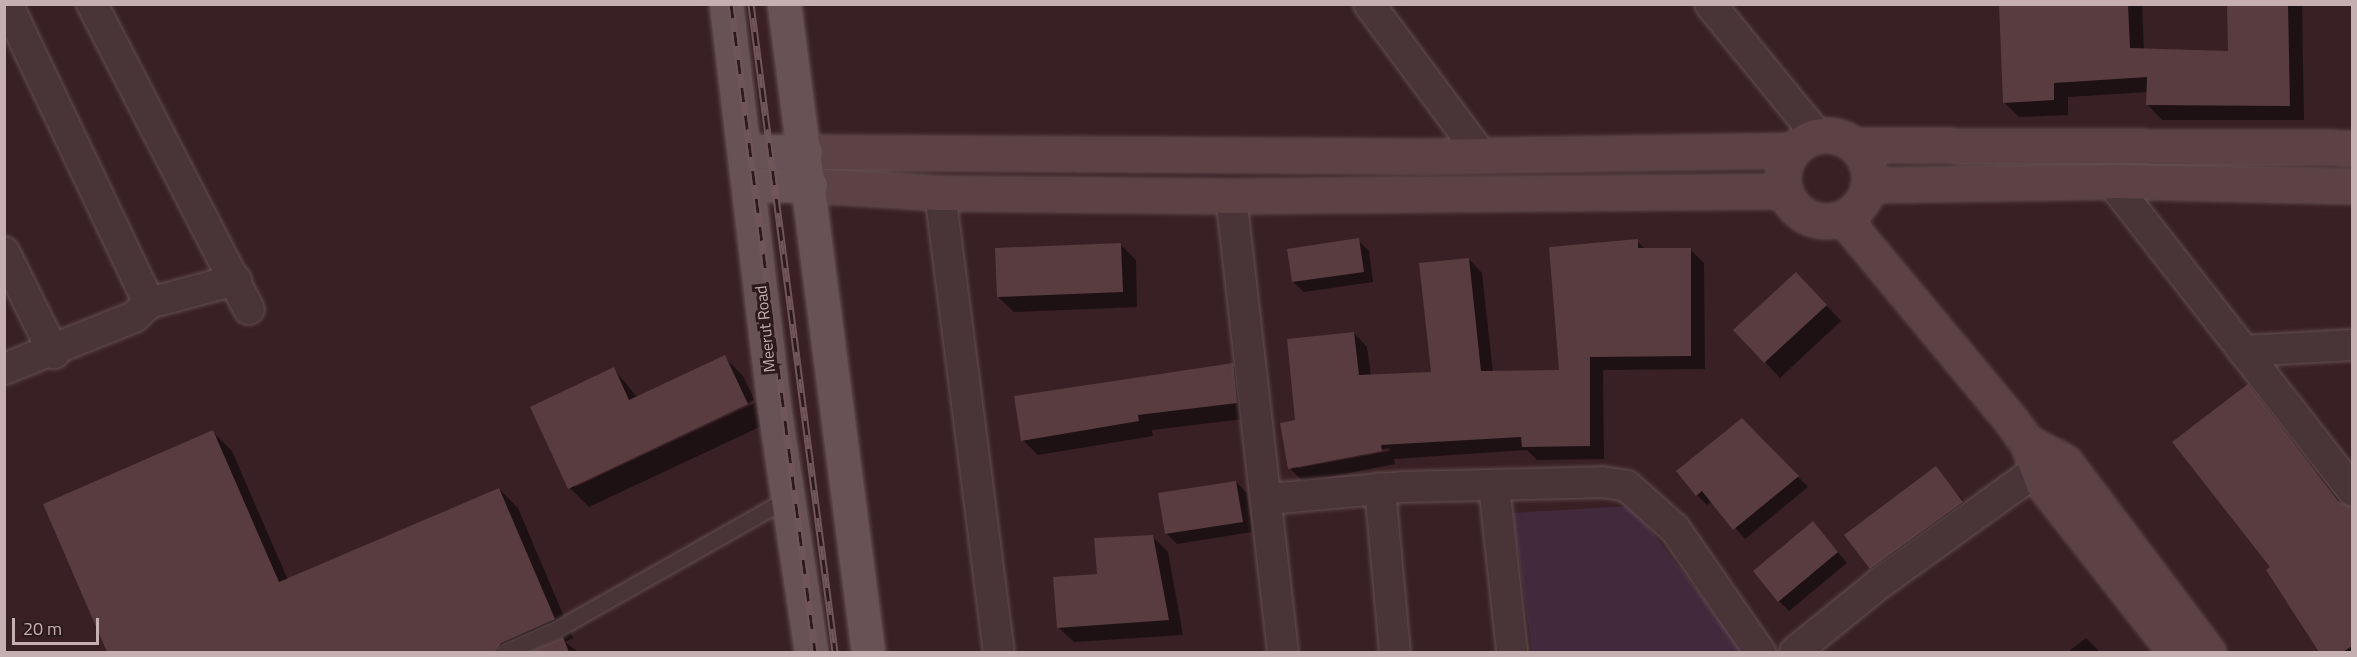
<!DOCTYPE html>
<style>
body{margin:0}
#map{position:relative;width:2357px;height:657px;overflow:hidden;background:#392024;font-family:"Titillium Web",sans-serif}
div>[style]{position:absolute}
.green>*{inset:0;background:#422a3c}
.shadow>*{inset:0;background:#0007}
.building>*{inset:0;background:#593c3f}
.roads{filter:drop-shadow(0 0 2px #644f51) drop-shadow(0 0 2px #644f51)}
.lane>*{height:15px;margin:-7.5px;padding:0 7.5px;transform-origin:7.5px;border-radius:7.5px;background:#493437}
.street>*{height:30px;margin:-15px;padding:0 15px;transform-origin:15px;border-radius:15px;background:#493437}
.secondary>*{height:33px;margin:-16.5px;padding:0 16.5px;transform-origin:16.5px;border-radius:16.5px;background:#5c4244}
.secondary>.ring{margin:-16.5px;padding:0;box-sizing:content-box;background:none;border:33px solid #5c4244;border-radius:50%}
.primary>*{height:33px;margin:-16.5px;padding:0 16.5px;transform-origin:16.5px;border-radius:16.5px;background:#695255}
.rail>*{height:7px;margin-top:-3.5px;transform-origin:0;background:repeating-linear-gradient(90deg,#2d1a1c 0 14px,#705659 0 28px);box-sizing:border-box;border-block:2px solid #705659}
span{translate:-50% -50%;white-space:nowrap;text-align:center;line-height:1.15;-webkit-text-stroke:6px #2d1a1c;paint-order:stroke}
.street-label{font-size:16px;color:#c5afb1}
.frame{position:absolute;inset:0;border:6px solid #c5afb1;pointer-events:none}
.scale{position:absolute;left:12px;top:618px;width:87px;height:27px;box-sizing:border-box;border:3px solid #c5afb1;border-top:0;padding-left:8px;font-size:18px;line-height:21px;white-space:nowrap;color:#c5afb1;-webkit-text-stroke:4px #2d1a1c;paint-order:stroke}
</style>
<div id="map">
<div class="green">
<div style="clip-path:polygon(1632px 506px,1724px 626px,1744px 652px,1532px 652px,1513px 513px)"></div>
</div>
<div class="shadow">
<div style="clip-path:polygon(2001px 4px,2142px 4px,2144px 50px,2229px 53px,2228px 4px,2302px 4px,2304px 120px,2162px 120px,2148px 105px,2148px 92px,2068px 97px,2068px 115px,2019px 117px,2004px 102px)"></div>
<div style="clip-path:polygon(1358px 240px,1369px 251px,1373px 282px,1304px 292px,1293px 282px)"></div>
<div style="clip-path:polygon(evenodd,1637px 241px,1646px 250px,1690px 249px,1704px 263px,1705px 369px,1603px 370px,1604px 459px,1537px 460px,1527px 450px,1394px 459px,1395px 464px,1303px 482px,1290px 468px,1297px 421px,1354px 333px,1367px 347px,1371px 376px,1432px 373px,1469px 259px,1482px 273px,1493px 373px,1560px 372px,1637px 241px,1389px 448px,1390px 451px,1298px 468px,1298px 465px,1389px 448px)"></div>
<div style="clip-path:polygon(1120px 244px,1136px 260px,1137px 307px,1014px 312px,998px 297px)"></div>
<div style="clip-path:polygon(1811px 289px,1841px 321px,1780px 378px,1735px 330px)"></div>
<div style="clip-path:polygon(evenodd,724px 357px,743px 376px,766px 424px,589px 507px,570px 488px,614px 369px,637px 397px,724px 357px,754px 400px,755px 403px,575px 487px,575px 484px,754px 400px)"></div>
<div style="clip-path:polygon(1232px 365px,1248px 380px,1252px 418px,1152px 430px,1153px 436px,1038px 455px,1023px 440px)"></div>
<div style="clip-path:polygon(2247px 386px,2342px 504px,2352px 509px,2352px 652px,2320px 652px,2272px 567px)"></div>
<div style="clip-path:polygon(1753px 430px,1808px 487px,1745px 539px,1712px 501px,1707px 505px,1697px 495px)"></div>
<div style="clip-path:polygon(213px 432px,232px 451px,288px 580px,499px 489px,518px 508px,573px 638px,565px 642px,578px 652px,109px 652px,45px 505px)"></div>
<div style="clip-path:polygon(1935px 468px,1978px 518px,1886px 583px,1871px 568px)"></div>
<div style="clip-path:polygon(1236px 482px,1247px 493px,1252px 532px,1177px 544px,1166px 533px)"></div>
<div style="clip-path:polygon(1823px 534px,1847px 563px,1789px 611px,1779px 601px)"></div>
<div style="clip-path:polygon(1152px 536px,1168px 552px,1183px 635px,1074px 642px,1058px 627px,1099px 576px)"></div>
<div style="clip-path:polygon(2086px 638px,2100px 652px,2068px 652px)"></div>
</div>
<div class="building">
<div style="clip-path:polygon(1999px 4px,2128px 4px,2130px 48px,2228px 51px,2227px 4px,2288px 4px,2290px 106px,2146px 105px,2147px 77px,2054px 83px,2054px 100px,2003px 103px)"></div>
<div style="clip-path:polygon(1359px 238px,1364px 272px,1292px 282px,1287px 249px)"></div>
<div style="clip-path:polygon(1638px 239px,1638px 248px,1691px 248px,1691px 356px,1590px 357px,1590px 446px,1522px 447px,1521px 437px,1381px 445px,1382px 451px,1288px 469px,1280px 423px,1295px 420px,1287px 339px,1354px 332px,1359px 375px,1431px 372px,1419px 263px,1469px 258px,1481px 371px,1559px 370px,1549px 247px)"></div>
<div style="clip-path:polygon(1121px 243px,1123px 292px,997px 297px,995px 248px)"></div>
<div style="clip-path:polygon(1796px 272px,1827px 305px,1764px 363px,1733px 330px)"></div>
<div style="clip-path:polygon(725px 355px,748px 404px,568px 489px,530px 407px,614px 367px,629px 400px)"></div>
<div style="clip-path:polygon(1233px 363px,1237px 403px,1138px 415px,1139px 421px,1021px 441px,1014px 396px)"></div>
<div style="clip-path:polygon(2248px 384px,2338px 501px,2352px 507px,2352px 646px,2343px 652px,2319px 652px,2266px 570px,2270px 567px,2172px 442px)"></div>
<div style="clip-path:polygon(1742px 418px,1799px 476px,1733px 530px,1702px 491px,1696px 496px,1676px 471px)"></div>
<div style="clip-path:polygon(213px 430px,279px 582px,499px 488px,555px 619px,501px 643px,495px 652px,107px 652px,43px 504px)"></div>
<div style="clip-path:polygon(1936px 466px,1963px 502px,1870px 569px,1844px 535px)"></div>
<div style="clip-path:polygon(1236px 481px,1243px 522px,1165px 534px,1158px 493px)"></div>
<div style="clip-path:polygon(1813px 521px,1838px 552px,1778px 602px,1753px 571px)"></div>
<div style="clip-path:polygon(1153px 535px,1169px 620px,1057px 628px,1053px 577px,1097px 574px,1094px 538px)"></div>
<div style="clip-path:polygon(563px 637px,569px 652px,528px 652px,561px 638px)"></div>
</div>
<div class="roads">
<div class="lane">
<div style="left:505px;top:652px;width:57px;rotate:-23.9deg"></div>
<div style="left:557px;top:629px;width:264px;rotate:-29.5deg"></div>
</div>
<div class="street">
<div style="left:7px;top:4px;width:331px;rotate:64.6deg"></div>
<div style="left:92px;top:4px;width:343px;rotate:62.8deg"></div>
<div style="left:1369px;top:4px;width:189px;rotate:53.4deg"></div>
<div style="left:1710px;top:4px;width:169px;rotate:50.8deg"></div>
<div style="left:2111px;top:181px;width:392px;rotate:52deg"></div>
<div style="left:940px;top:193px;width:463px;rotate:82.7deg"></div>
<div style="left:1231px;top:196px;width:459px;rotate:83.5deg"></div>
<div style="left:4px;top:252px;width:113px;rotate:63.7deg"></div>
<div style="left:2243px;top:351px;width:109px;rotate:-3.2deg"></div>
<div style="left:4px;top:369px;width:140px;rotate:-21.8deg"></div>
<div style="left:134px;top:317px;width:21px;rotate:-43deg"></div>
<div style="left:149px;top:303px;width:90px;rotate:-14.8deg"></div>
<div style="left:1494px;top:485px;width:168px;rotate:83.8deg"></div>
<div style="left:1380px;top:488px;width:165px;rotate:84.8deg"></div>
<div style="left:1268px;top:499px;width:136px;rotate:-5.1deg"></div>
<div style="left:1403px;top:487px;width:199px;rotate:-1.4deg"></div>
<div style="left:1602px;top:482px;width:25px;rotate:9deg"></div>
<div style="left:1627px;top:486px;width:64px;rotate:41.9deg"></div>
<div style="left:1675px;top:529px;width:150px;rotate:55.4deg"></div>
<div style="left:1795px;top:652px;width:109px;rotate:-39.1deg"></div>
<div style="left:1880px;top:583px;width:218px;rotate:-35.7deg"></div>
</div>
<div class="secondary">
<div class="ring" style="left:1783px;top:135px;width:53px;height:53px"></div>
<div style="left:1857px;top:145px;width:495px;rotate:0.3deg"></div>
<div style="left:805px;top:152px;width:619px;rotate:0.37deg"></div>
<div style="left:1424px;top:156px;width:368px;rotate:-0.9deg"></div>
<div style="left:810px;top:185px;width:130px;rotate:3.5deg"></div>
<div style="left:940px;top:193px;width:291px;rotate:0.6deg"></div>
<div style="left:1231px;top:196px;width:554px;rotate:-0.52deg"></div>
<div style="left:1869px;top:185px;width:242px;rotate:-0.9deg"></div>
<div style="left:2111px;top:181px;width:241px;rotate:1.2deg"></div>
<div style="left:1843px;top:218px;width:261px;rotate:50.3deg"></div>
<div style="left:2010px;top:419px;width:29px;rotate:54deg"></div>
<div style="left:2027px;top:442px;width:45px;rotate:69.1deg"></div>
<div style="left:2043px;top:484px;width:214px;rotate:51.8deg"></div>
<div style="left:2027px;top:442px;width:43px;rotate:27.8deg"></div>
<div style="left:2065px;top:462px;width:238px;rotate:53deg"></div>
</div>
<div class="primary">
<div style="left:726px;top:4px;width:406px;rotate:83.2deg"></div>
<div style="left:774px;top:407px;width:248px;rotate:81.4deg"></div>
<div style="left:784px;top:4px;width:653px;rotate:82.61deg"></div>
<div style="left:745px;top:151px;width:60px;rotate:1deg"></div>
<div style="left:750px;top:185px;width:60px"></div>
</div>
</div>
<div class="rail">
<div style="left:731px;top:4px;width:653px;rotate:82.61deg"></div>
<div style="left:751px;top:4px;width:653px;rotate:82.61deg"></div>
</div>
<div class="street-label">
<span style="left:765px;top:329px;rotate:-96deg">Meerut Road</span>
</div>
<div class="frame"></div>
<div class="scale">20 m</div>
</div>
